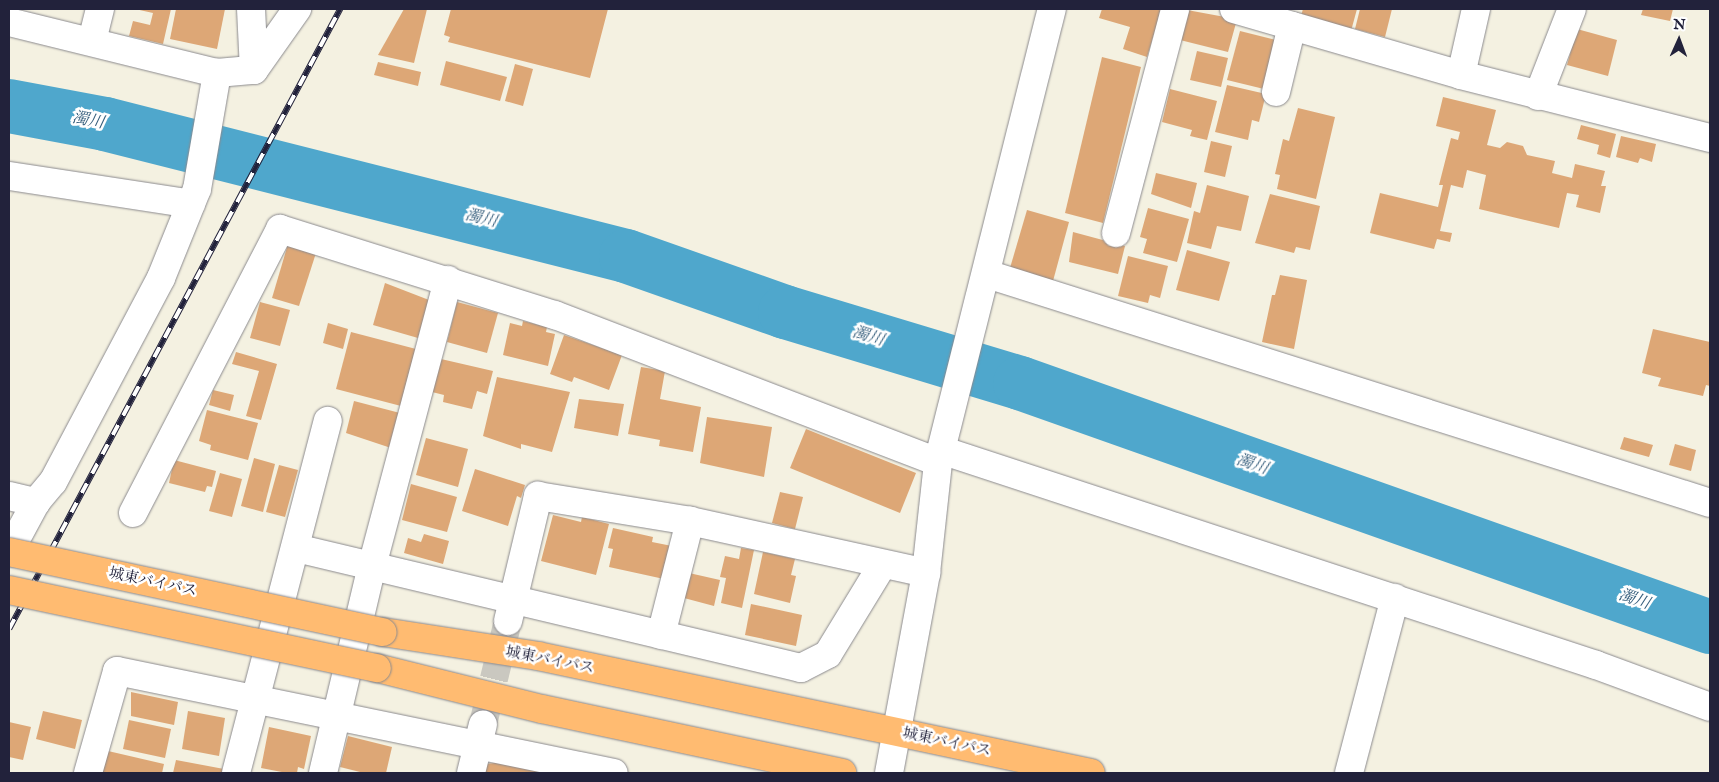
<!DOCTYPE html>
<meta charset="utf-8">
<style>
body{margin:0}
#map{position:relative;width:1719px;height:782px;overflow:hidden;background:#f4f1e1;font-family:"IM FELL English","Noto Serif JP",serif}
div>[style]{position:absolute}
.river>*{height:54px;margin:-27px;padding:0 27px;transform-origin:27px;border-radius:27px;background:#4fa7cc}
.building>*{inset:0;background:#dda776}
.minor-tunnel>*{height:28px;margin-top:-14px;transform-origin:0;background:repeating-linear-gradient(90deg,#cac8c0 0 28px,transparent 0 42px)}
.roads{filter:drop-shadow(0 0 1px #8b8a8e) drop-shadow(0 0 1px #8b8a8e)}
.minor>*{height:28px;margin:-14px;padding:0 14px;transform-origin:14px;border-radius:14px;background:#fff}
.highway>*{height:28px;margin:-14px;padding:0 14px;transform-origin:14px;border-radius:14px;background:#ffbb71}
.rail>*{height:5.5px;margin-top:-2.75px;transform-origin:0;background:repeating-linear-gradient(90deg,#fff 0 11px,#22223b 0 22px);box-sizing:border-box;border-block:1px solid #22223b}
.bridges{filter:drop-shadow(0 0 1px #8b8a8e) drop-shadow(0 0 1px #8b8a8e)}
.highway-bridge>*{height:28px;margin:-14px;padding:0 14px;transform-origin:14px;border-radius:14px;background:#ffbb71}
span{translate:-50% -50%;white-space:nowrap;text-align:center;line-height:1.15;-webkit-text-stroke:5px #fff;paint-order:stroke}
.street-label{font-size:15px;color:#22223b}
.water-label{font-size:16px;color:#365e7c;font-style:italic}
.frame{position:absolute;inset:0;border:10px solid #22223b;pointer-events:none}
.north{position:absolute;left:1654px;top:15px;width:50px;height:50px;-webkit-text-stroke:4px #fff;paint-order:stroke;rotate:2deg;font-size:14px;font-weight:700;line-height:20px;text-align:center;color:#22223b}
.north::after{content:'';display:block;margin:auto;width:18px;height:22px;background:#22223b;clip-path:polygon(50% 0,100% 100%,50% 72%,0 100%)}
</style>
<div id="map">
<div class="river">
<div style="left:9px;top:106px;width:98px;rotate:10.6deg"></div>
<div style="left:105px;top:124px;width:537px;rotate:14.22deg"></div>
<div style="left:626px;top:256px;width:169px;rotate:19.4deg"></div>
<div style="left:785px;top:312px;width:245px;rotate:16.8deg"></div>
<div style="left:1020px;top:383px;width:732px;rotate:19.47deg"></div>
</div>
<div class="building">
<div style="clip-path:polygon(135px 9px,171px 9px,163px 44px,129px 36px,133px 21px,150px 25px,153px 13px)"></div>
<div style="clip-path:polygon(176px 9px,225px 9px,217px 49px,170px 39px)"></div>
<div style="clip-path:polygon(404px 9px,427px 9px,414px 63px,378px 55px)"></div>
<div style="clip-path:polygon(451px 9px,608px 9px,590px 78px,448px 42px,450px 37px,444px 35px)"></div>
<div style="clip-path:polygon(1102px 9px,1162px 9px,1147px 57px,1123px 49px,1130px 27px,1099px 18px)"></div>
<div style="clip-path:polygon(1303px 9px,1357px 9px,1351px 31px,1301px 16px)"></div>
<div style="clip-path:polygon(1360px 9px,1392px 9px,1385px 37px,1355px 29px)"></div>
<div style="clip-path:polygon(1643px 9px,1673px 9px,1670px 21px,1641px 15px)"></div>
<div style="clip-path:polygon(1187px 10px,1225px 17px,1224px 20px,1236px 23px,1228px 52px,1180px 40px)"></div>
<div style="clip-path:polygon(1577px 29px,1617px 40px,1608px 76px,1567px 65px)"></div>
<div style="clip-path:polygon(1240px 31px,1276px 40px,1264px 89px,1227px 80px)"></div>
<div style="clip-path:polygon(1197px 51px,1228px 58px,1221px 87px,1190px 80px)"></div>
<div style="clip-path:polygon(1102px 57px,1141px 67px,1103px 223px,1065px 213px)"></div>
<div style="clip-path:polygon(446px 61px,507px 77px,500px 101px,440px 85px)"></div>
<div style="clip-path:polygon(378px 62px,421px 72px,418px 86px,374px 75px)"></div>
<div style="clip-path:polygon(515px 64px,533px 69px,523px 106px,505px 101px)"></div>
<div style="clip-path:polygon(1227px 85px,1266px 94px,1259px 122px,1252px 120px,1248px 140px,1215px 132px)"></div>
<div style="clip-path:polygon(1170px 89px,1217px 101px,1207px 140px,1190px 136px,1192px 130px,1162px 122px)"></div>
<div style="clip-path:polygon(1443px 97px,1496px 110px,1487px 145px,1500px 148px,1507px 142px,1523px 146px,1527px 155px,1555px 161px,1552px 173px,1572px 178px,1575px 164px,1605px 171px,1601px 186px,1606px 186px,1600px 213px,1576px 207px,1579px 195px,1567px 193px,1559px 228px,1479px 209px,1486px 175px,1467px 170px,1463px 188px,1451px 185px,1440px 231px,1452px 233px,1450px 242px,1437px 239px,1434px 249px,1370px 233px,1380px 193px,1438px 207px,1443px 185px,1439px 185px,1451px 138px,1458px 140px,1460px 132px,1436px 126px)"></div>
<div style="clip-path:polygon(1298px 108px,1335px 117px,1316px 199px,1277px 189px,1280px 175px,1275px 174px,1283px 139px,1289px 141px)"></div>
<div style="clip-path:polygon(1581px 125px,1616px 134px,1610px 158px,1597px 154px,1599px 145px,1577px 139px)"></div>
<div style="clip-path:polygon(1621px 136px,1656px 144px,1652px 162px,1640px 158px,1638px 163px,1616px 157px)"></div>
<div style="clip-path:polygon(1211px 141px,1232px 146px,1225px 177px,1204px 172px)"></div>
<div style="clip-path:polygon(1156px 173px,1197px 183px,1191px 208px,1151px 194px)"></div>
<div style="clip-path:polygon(1207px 185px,1249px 196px,1241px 231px,1217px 226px,1211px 249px,1187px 243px,1194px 211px,1200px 213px)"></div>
<div style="clip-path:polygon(1270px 194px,1320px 206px,1310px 250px,1296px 247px,1294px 253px,1255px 243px)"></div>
<div style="clip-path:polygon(1148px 208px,1189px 219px,1177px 262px,1143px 253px,1147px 239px,1140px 237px)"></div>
<div style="clip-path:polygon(1027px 210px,1069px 222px,1053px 281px,1010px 268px)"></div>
<div style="clip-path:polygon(1073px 232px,1125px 246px,1118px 274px,1069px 262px)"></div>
<div style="clip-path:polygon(288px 244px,316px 253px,299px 306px,272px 298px)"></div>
<div style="clip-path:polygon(1187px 250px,1230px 262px,1219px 301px,1176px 290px)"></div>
<div style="clip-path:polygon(1128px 256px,1168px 266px,1160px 298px,1150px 295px,1148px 303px,1118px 296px)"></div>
<div style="clip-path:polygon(1280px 275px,1307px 280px,1294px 349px,1262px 342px,1272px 295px,1275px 295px)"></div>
<div style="clip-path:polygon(385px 283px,429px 300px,418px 338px,373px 325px)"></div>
<div style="clip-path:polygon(260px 302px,290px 310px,280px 346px,250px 338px)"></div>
<div style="clip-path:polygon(457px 302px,498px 313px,487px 353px,447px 342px)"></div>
<div style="clip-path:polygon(523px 321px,547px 327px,546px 332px,555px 334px,548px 366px,503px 355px,510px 323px,522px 326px)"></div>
<div style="clip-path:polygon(328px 323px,348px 329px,343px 349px,323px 343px)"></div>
<div style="clip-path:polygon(1653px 329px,1710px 342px,1710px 386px,1706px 385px,1703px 396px,1658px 386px,1661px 378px,1642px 373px)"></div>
<div style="clip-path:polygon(351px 332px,416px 349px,401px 406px,336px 389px)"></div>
<div style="clip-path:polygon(564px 335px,622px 355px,609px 390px,574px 377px,572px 382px,550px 374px)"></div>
<div style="clip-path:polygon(236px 352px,277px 364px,261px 420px,246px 416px,259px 371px,232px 364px)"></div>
<div style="clip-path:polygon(441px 359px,493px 371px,487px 394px,477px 391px,472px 409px,443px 402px,444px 395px,432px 392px)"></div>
<div style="clip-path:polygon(641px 367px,665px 371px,660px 399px,701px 407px,693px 452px,659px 446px,660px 440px,628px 434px)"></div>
<div style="clip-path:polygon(497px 377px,570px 392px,552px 452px,521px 444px,521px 449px,483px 436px)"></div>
<div style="clip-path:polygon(213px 390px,234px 395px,230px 411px,209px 405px)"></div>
<div style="clip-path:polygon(579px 399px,624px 404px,618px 436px,574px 428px)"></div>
<div style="clip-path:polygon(354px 401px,400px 413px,391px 448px,346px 433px)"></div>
<div style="clip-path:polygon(207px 410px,258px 423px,248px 460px,210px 450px,211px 445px,199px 441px)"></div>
<div style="clip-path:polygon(707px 417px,772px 427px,764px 477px,700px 463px)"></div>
<div style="clip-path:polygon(806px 429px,916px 473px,900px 513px,790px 468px)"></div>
<div style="clip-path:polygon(1624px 437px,1653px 445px,1649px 457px,1620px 449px)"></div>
<div style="clip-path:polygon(426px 438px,468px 449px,458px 487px,416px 475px)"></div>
<div style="clip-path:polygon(1675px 444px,1696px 450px,1691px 471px,1669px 465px)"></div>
<div style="clip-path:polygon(254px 458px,275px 464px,263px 512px,241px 506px)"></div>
<div style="clip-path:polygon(174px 460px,216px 471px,212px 487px,207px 486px,205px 492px,169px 483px)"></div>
<div style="clip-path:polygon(279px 465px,298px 470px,285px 517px,266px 512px)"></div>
<div style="clip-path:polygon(475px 469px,525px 485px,521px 498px,517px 496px,508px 526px,462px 511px)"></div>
<div style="clip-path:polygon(220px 473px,242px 479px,232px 517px,209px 511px)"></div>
<div style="clip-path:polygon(411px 484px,457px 497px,447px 532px,402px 520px)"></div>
<div style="clip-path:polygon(780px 492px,803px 497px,795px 529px,772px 523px)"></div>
<div style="clip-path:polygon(553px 515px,581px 522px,582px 517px,609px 524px,596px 575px,541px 561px)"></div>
<div style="clip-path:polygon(613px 528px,653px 537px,652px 542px,672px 546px,664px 579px,609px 567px,613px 549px,608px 548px)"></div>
<div style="clip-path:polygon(424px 534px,449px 541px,443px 564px,404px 553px,408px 538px,421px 542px)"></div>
<div style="clip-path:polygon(741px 548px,754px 550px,742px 608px,721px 603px,726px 578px,720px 577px,725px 556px,739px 559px)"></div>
<div style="clip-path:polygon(763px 552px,795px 559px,791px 575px,796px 576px,790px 603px,754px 594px)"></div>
<div style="clip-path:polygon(689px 573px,720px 580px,714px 606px,684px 598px)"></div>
<div style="clip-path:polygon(751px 604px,802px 615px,796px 646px,745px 635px)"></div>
<div style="clip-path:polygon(131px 692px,178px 702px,174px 725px,131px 716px)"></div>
<div style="clip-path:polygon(43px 711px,82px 720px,75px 749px,36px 739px)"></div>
<div style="clip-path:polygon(188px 711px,225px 718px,219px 756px,182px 749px)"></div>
<div style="clip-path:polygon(129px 720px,171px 729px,165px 758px,123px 749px)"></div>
<div style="clip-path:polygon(9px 722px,31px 727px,23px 760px,9px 757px)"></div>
<div style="clip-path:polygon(269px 727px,311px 736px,304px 769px,298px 767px,297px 773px,287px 773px,261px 768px)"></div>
<div style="clip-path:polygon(348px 736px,392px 747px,386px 773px,364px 773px,340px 767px)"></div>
<div style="clip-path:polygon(108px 751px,164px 764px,162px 773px,102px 773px)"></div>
<div style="clip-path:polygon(176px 760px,224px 769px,223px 773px,173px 773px)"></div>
<div style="clip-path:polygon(504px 762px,550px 773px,482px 773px,485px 764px)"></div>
</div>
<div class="minor-tunnel">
<div style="left:484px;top:720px;width:102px;rotate:-76.4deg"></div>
</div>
<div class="roads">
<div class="minor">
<div style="left:1234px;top:9px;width:236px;rotate:16.2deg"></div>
<div style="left:1461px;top:75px;width:257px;rotate:14.2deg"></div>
<div style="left:9px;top:22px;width:214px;rotate:13.8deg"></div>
<div style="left:217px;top:73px;width:37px;rotate:-5deg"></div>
<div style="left:254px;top:70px;width:61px;rotate:-92.8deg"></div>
<div style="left:92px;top:41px;width:33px;rotate:-76deg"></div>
<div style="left:254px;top:70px;width:75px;rotate:-54.8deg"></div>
<div style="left:1461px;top:75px;width:68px;rotate:-77.2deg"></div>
<div style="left:1276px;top:92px;width:68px;rotate:-76.4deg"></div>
<div style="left:1538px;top:96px;width:93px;rotate:-68.7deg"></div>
<div style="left:9px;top:176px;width:184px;rotate:8.7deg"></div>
<div style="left:1116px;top:233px;width:232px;rotate:-75.2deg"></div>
<div style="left:987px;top:274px;width:758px;rotate:17.57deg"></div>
<div style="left:941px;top:450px;width:689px;rotate:18.17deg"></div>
<div style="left:1596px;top:665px;width:121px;rotate:20.2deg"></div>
<div style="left:9px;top:496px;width:28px;rotate:13deg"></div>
<div style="left:133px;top:513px;width:320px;rotate:-62.6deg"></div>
<div style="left:280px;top:229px;width:288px;rotate:17.4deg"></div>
<div style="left:555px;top:315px;width:410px;rotate:21deg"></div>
<div style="left:296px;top:548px;width:519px;rotate:13.37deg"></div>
<div style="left:801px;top:668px;width:30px;rotate:-27deg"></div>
<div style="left:828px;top:654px;width:105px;rotate:-58.6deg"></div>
<div style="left:9px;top:552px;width:57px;rotate:-61.6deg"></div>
<div style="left:36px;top:502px;width:26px;rotate:-50deg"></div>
<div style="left:53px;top:482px;width:231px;rotate:-62.1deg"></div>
<div style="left:161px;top:278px;width:96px;rotate:-68deg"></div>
<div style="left:197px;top:189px;width:118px;rotate:-80.2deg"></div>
<div style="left:508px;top:621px;width:129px;rotate:-76.5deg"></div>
<div style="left:538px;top:496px;width:154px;rotate:9.3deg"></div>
<div style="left:690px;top:521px;width:242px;rotate:12.4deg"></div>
<div style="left:661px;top:635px;width:118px;rotate:-75.7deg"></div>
<div style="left:88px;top:773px;width:106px;rotate:-74.1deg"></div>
<div style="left:117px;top:671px;width:507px;rotate:11.6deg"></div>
<div style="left:236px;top:773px;width:364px;rotate:-75.4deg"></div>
<div style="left:323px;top:773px;width:213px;rotate:-76.7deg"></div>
<div style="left:372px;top:566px;width:296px;rotate:-75.1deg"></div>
<div style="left:471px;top:773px;width:50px;rotate:-76.2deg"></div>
<div style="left:889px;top:773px;width:203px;rotate:-79.5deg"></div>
<div style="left:926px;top:573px;width:112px;rotate:-83.8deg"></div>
<div style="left:938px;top:462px;width:467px;rotate:-75.9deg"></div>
<div style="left:1349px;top:773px;width:181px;rotate:-75.3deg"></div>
</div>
<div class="highway">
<div style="left:383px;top:632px;width:157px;rotate:8.8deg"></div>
<div style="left:538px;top:656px;width:565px;rotate:11.95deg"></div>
<div style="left:377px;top:668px;width:170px;rotate:14deg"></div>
<div style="left:542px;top:709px;width:307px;rotate:12deg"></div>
</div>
</div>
<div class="rail">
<div style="left:9px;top:629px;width:703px;rotate:-61.9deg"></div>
</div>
<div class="bridges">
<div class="highway-bridge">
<div style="left:9px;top:552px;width:382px;rotate:12.1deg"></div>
<div style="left:9px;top:590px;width:376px;rotate:12deg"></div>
</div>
</div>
<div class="street-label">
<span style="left:153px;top:582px;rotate:12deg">城東バイパス</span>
<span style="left:550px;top:660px;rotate:11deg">城東バイパス</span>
<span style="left:947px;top:742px;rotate:12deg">城東バイパス</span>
</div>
<div class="water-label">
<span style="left:88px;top:121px;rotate:11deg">濁川</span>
<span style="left:481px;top:219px;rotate:14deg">濁川</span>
<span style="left:868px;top:337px;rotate:17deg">濁川</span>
<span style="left:1252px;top:465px;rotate:19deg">濁川</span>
<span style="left:1634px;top:600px;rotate:19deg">濁川</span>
</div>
<div class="frame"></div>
<div class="north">N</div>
</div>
